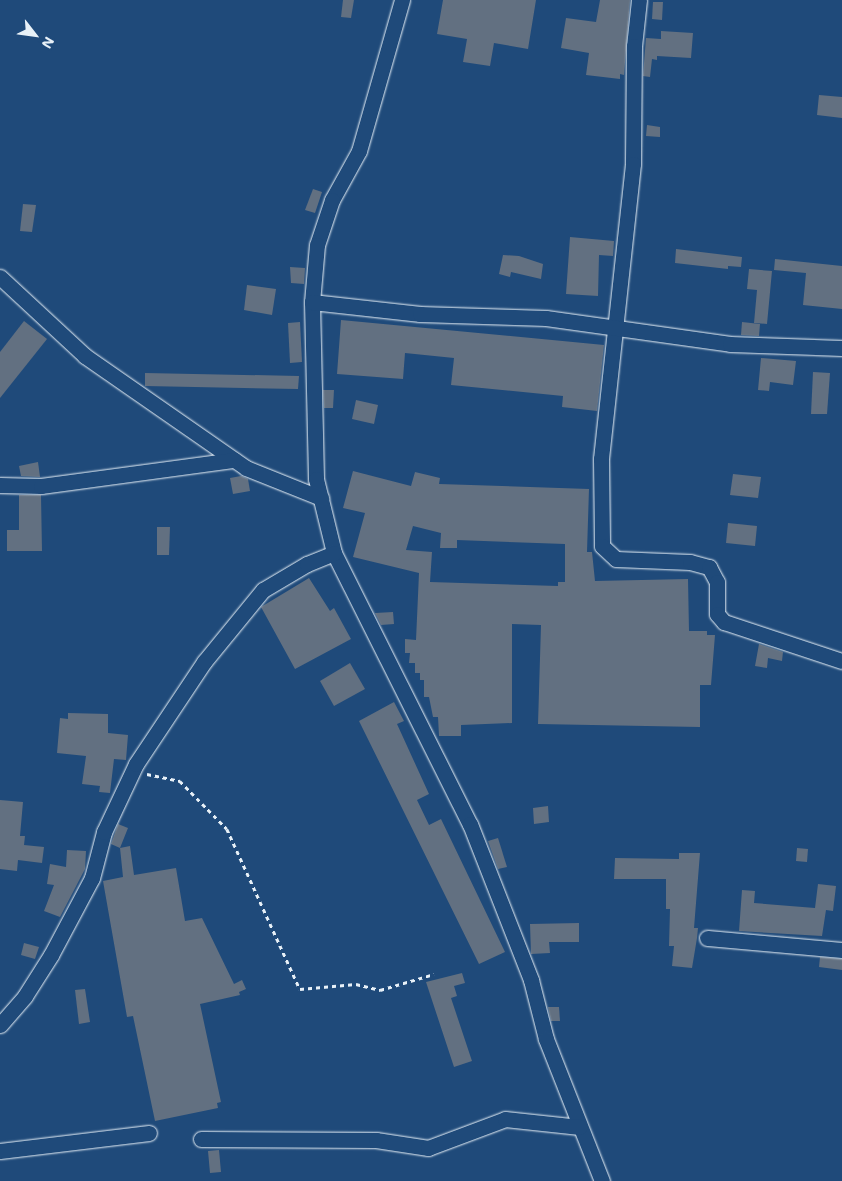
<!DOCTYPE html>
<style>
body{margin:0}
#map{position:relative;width:842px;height:1181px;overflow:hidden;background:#1f4a7a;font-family:Mali,sans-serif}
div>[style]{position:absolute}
.building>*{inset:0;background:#627081}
.path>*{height:2.5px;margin-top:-1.25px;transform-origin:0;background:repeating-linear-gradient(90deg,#e8f1f8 0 4px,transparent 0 8px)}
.roads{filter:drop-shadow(0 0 1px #e8f1f8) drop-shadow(0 0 1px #e8f1f8)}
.minor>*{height:15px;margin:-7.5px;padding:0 7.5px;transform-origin:7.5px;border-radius:7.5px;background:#1f4a7a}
span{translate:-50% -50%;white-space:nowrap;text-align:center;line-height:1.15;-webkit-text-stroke:4.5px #1f4a7a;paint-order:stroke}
.north{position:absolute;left:10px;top:10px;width:50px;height:50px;-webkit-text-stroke:4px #1f4a7a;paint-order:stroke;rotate:120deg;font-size:14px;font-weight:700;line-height:20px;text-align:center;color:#e8f1f8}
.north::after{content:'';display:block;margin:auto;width:18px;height:22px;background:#e8f1f8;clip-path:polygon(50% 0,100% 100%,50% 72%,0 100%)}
</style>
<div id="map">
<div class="building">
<div style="clip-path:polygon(343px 0,354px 0,351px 18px,341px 17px)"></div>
<div style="clip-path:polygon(443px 0,536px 0,528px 49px,494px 43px,490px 66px,463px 62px,467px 39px,437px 34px)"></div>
<div style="clip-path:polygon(600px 0,630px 0,624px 75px,620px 74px,620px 79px,586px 75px,589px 53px,561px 48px,566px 18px,596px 22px)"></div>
<div style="clip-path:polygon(653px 2px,663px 2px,662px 20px,652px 19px)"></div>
<div style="clip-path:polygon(661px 31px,693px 33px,691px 58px,657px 56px,657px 60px,652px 59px,650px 77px,643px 76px,646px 38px,661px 39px)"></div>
<div style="clip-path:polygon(819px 95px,842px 97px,842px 118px,817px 115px)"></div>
<div style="clip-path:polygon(647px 125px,660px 127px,660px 137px,646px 136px)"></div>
<div style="clip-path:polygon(313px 189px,322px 192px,315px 213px,305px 210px)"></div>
<div style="clip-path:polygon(23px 204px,36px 205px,32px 232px,20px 231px)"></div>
<div style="clip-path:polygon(570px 237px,614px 241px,613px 256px,599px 255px,598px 296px,566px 294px)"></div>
<div style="clip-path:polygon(676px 249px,742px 257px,741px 267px,728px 266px,728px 269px,675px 263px)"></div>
<div style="clip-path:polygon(503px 255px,519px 256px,543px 264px,541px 279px,511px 272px,510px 277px,499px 274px)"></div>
<div style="clip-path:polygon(775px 259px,842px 266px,842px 309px,803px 305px,806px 273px,774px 270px)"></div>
<div style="clip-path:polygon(290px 267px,305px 268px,304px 284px,291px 283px)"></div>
<div style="clip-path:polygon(749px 269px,772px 271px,767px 324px,754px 323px,757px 290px,747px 289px)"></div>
<div style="clip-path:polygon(247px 285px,276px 289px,272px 315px,244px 310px)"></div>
<div style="clip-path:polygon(341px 320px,604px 345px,597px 411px,562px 407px,563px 396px,451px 385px,454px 358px,405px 353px,403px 379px,337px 374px)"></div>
<div style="clip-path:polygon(24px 321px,47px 339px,0 398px,0 352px)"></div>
<div style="clip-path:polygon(300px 322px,302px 362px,290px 363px,288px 323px)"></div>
<div style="clip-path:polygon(742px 322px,760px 324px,759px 336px,741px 335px)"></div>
<div style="clip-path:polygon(761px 358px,796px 361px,793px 385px,770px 382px,769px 391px,758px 390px)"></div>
<div style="clip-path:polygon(813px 372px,830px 373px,827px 414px,811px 414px)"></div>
<div style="clip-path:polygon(145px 373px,299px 376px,298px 389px,145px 386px)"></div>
<div style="clip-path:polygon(323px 390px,334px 390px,333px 408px,324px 408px)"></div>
<div style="clip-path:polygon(356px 400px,378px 405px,374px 424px,352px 419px)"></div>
<div style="clip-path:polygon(38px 462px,40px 477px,21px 476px,19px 466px)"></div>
<div style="clip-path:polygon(evenodd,353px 471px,411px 486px,415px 472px,440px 478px,439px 484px,589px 489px,587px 552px,592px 552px,595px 581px,688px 579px,689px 631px,707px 631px,707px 635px,715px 635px,711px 685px,700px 685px,700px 727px,538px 724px,541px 625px,512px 624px,512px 723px,461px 725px,461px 736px,439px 736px,438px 717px,433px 717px,429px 697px,424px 697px,424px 680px,420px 680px,420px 673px,415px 673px,415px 663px,409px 663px,410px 653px,405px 653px,405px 639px,416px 640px,419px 573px,353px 557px,365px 513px,343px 508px,353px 471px,413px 526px,441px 533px,440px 548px,457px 548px,457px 540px,565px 544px,565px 582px,558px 582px,558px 586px,430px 582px,432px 552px,406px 550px,413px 526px)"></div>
<div style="clip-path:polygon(733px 474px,761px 477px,758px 498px,730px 495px)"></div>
<div style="clip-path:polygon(241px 476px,248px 479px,250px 491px,233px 494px,230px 478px)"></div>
<div style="clip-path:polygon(19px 495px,41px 495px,42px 551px,7px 551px,7px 530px,19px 530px)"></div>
<div style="clip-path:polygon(728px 523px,757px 526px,755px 546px,726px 543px)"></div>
<div style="clip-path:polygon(157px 527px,170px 527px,169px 555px,157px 555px)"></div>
<div style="clip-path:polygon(309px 578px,330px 611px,334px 608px,351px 639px,295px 669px,261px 607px)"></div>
<div style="clip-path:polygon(393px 612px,394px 624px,381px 625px,375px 613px)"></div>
<div style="clip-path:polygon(759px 644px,783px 652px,782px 661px,768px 658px,767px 668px,755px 666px)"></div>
<div style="clip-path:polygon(350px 663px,365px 689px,334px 706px,320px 681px)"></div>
<div style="clip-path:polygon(394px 702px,404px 721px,397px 724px,429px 794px,417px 800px,429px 825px,441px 819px,505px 952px,479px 964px,359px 721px)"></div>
<div style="clip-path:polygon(68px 713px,108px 714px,108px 733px,128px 735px,126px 760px,114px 759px,110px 793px,99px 792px,100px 786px,82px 784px,86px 756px,57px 753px,60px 718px,68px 719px)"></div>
<div style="clip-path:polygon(0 800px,23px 802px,20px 836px,25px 836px,24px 845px,44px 847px,42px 863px,18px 860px,17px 871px,0 869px)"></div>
<div style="clip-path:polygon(548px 806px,549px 822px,534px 824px,533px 808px)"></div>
<div style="clip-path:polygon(118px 824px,128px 828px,120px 848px,130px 846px,134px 875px,176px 868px,185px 921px,202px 918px,234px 984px,242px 980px,246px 989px,239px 992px,240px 995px,200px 1004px,221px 1102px,217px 1103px,218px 1108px,155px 1121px,133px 1016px,127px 1017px,103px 881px,123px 877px,120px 848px,111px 844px)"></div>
<div style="clip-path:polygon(498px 838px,507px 867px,498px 869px,488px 841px)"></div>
<div style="clip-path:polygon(797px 848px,808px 849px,807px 862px,796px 861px)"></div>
<div style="clip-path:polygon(67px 850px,86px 851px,85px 869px,60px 917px,44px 911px,54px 885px,47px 884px,50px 864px,66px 867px)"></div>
<div style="clip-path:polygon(679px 853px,700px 853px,694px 928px,698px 928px,697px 938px,692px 968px,672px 966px,674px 946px,669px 946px,670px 909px,666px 909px,666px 879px,614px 879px,615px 858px,679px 859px)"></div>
<div style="clip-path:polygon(818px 884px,836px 886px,833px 911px,826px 910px,822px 936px,739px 931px,742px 890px,755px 891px,754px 903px,815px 908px)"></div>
<div style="clip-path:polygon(579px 923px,579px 942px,549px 942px,550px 953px,531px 954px,530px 924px)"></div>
<div style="clip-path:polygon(24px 943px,39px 947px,35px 959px,21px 955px)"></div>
<div style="clip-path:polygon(820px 957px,842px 959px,842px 970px,819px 967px)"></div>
<div style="clip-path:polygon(462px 973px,465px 983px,454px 986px,457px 996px,451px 998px,472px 1061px,454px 1067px,426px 982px)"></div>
<div style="clip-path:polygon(85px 989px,90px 1022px,79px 1024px,75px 990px)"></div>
<div style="clip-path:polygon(548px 1007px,559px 1007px,560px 1021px,551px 1021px)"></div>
<div style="clip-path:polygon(219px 1150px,221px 1172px,210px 1173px,208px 1151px)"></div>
</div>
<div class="path">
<div style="left:147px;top:774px;width:34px;rotate:12deg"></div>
<div style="left:180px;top:781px;width:67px;rotate:45.6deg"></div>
<div style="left:227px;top:829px;width:176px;rotate:65.5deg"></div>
<div style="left:300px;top:989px;width:56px;rotate:-5.1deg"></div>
<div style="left:356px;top:984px;width:25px;rotate:14deg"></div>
<div style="left:380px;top:990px;width:56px;rotate:-16.5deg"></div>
</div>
<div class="roads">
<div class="minor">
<div style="left:402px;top:0;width:157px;rotate:105.9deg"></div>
<div style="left:359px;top:151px;width:56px;rotate:118.9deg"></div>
<div style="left:332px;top:200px;width:47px;rotate:108.4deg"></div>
<div style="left:317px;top:245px;width:57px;rotate:95deg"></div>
<div style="left:312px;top:302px;width:177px;rotate:88.7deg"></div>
<div style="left:316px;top:479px;width:76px;rotate:76.3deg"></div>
<div style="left:334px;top:553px;width:303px;rotate:63.4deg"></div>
<div style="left:470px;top:824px;width:168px;rotate:68.6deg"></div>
<div style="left:531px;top:980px;width:61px;rotate:75.7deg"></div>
<div style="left:546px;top:1039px;width:153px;rotate:68.5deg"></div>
<div style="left:639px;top:0;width:46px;rotate:96.2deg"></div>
<div style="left:634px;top:46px;width:118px;rotate:90.5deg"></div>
<div style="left:633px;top:164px;width:297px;rotate:96.2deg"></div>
<div style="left:601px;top:459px;width:87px;rotate:89.3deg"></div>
<div style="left:602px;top:546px;width:19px;rotate:43deg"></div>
<div style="left:616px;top:559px;width:74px;rotate:2.3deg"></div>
<div style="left:690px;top:562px;width:20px;rotate:15deg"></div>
<div style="left:709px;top:567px;width:17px;rotate:62deg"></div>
<div style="left:717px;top:582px;width:32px;rotate:90deg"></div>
<div style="left:717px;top:614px;width:11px;rotate:49deg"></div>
<div style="left:724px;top:622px;width:124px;rotate:18.3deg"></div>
<div style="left:0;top:277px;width:116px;rotate:42.9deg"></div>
<div style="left:85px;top:356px;width:196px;rotate:34.8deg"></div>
<div style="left:246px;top:468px;width:81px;rotate:21.8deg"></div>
<div style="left:312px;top:302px;width:109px;rotate:6.3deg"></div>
<div style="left:420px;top:314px;width:126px;rotate:1.8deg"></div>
<div style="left:546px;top:318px;width:186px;rotate:8deg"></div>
<div style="left:730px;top:344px;width:112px;rotate:2deg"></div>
<div style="left:0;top:485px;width:41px;rotate:1.4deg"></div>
<div style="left:41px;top:486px;width:195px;rotate:-7.7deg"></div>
<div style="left:707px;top:938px;width:136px;rotate:5.1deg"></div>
<div style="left:0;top:1025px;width:38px;rotate:-49deg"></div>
<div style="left:25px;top:996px;width:49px;rotate:-57.6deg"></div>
<div style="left:51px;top:955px;width:87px;rotate:-62deg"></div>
<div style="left:92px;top:878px;width:48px;rotate:-75.4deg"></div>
<div style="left:104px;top:832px;width:75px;rotate:-64.8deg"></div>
<div style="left:136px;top:764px;width:123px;rotate:-56.3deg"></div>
<div style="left:204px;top:662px;width:93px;rotate:-50.7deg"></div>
<div style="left:263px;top:590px;width:51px;rotate:-30.6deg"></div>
<div style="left:307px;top:564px;width:29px;rotate:-22deg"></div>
<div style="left:201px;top:1139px;width:175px;rotate:0.3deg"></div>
<div style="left:376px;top:1140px;width:53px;rotate:8.7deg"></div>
<div style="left:428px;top:1148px;width:82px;rotate:-20.6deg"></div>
<div style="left:505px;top:1119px;width:75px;rotate:6.1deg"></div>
<div style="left:0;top:1151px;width:150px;rotate:-6.9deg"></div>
</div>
</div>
<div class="north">N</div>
</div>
